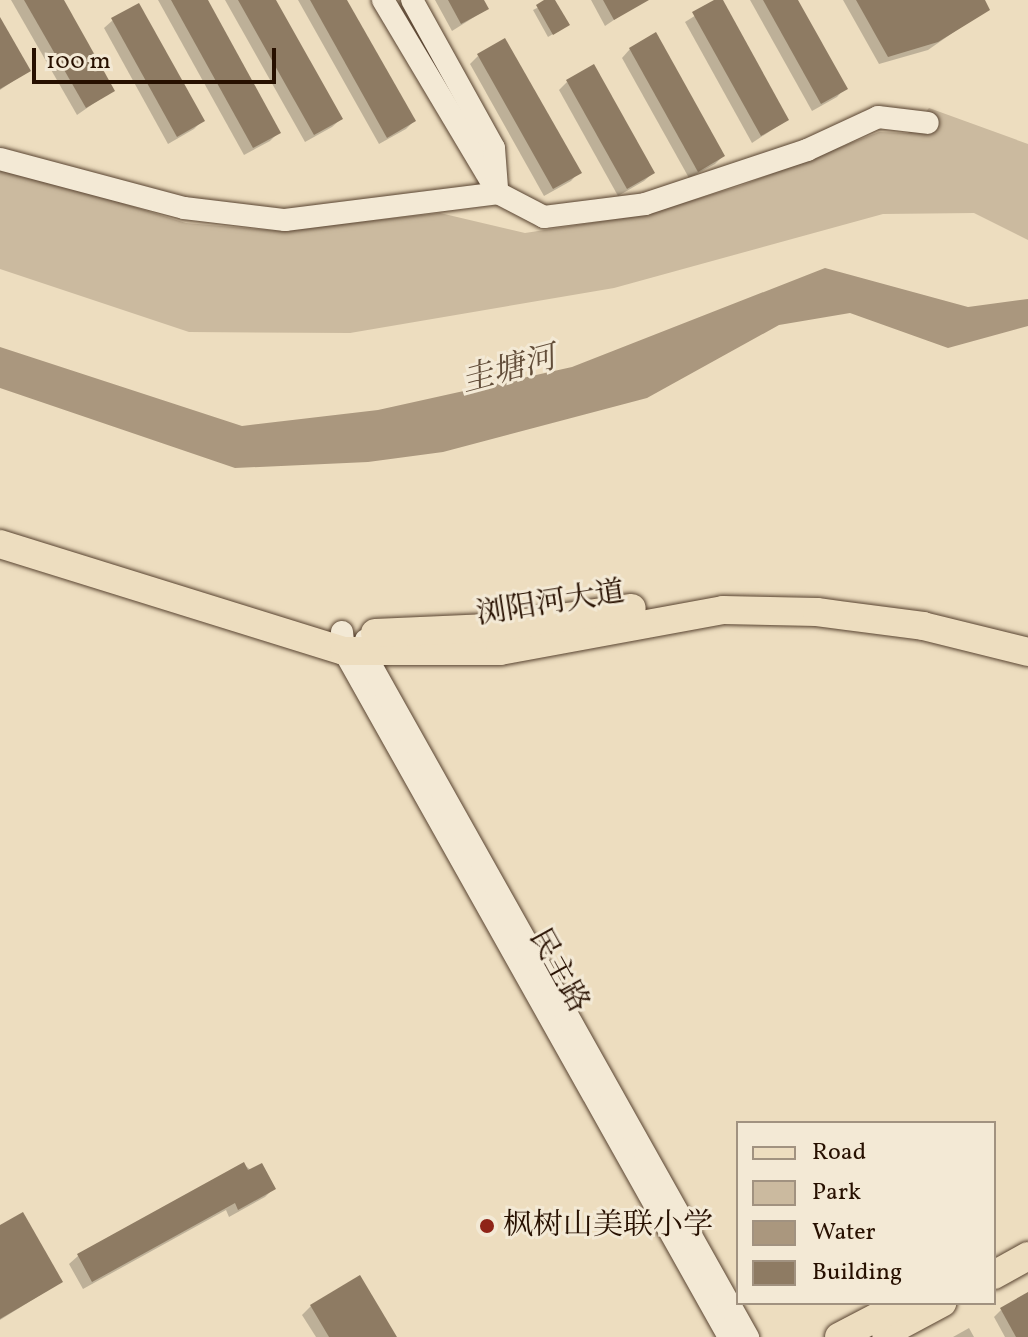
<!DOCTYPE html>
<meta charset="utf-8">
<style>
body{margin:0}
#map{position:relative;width:1028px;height:1337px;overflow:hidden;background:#edddbf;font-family:Vollkorn,"Noto Serif SC",serif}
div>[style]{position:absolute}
.green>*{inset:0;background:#cbba9f}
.water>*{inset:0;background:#aa977e}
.shadow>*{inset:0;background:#0003}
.building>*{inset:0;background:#8e7b63}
.roads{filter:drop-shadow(0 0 2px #584330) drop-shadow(0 0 2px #584330)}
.minor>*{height:22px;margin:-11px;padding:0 11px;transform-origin:11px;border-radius:11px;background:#f3e9d5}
.major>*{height:28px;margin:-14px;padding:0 14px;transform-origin:14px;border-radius:14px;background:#edddbf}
.dots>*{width:22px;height:22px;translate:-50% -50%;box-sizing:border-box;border:4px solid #f3e9d5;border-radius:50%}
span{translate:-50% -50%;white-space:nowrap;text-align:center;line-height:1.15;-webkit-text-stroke:6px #f3e9d5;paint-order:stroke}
.street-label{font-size:30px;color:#271000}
.poi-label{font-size:30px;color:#271000}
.left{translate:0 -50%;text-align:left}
.water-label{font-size:32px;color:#624d39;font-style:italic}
.legend{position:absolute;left:736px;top:1121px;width:260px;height:184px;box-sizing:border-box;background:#f3e9d5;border:2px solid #a19280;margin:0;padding:10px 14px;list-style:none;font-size:24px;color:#271000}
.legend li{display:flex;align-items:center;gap:16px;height:40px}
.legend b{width:40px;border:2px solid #a19280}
.scale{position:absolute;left:32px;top:48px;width:244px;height:36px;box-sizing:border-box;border:4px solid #271000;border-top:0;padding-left:10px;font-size:24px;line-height:28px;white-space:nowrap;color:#271000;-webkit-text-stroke:6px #f3e9d5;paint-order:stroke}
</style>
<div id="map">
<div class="green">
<div style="clip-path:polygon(929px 108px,1028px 144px,1028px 240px,974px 213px,883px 214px,614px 288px,350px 333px,189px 332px,0 269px,0 165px,186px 223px,280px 231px,440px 213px,525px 233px,643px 215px,740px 186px,879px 132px,908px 133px)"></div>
</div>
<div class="water">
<div style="clip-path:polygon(825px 268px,968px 307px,1028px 299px,1028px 326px,948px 348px,850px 313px,779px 325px,647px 398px,443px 452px,368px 462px,235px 468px,0 388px,0 347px,242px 426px,378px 410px,572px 367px)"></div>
</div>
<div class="shadow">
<div style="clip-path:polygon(11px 0,61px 0,113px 90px,77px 115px)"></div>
<div style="clip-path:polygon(158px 0,206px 0,279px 132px,270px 141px,244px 155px)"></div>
<div style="clip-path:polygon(225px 0,274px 0,341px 119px,332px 127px,305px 142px)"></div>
<div style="clip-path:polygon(298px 0,344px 0,414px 121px,406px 129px,379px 144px)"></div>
<div style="clip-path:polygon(435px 0,482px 0,487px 9px,452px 31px)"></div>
<div style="clip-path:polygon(553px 0,563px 28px,548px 37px,533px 10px)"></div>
<div style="clip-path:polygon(591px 0,637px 0,639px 3px,605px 26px)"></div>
<div style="clip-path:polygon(720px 0,787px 120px,752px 143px,685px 22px)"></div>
<div style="clip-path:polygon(750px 0,795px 0,845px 88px,837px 97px,812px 111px)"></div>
<div style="clip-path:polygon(843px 0,982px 0,987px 9px,928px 50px,879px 64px)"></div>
<div style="clip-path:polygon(113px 20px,202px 121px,194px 129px,168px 144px,104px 28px)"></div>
<div style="clip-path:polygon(0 21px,28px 71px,0 90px)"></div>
<div style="clip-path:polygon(630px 49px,723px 156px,715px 164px,689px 178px,622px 58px)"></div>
<div style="clip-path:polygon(478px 56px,579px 172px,571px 181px,544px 196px,470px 64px)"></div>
<div style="clip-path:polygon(567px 82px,653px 173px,644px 181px,618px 196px,559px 90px)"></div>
<div style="clip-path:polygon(243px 1164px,274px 1188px,265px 1197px,229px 1217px,226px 1210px,83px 1289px,69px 1264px,78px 1256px)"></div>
<div style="clip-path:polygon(0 1228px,61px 1282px,0 1320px)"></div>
<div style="clip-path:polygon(311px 1306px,395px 1337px,316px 1337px,302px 1315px)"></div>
<div style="clip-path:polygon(1001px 1310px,1028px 1337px,1005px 1337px,994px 1317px)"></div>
<div style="clip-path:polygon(969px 1328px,974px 1337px,953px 1337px)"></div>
</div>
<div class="building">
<div style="clip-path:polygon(24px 0,64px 0,115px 91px,86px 108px)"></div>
<div style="clip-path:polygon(171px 0,208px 0,281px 133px,253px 148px)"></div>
<div style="clip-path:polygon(238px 0,276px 0,343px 119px,314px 135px)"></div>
<div style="clip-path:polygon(310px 0,347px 0,416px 121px,387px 138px)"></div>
<div style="clip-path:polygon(448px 0,484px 0,489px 9px,461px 24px)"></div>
<div style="clip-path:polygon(544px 0,555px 0,570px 25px,553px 35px,536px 5px)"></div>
<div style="clip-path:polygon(603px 0,649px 0,614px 20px)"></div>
<div style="clip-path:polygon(714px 0,723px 0,789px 120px,761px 136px,692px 12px)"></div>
<div style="clip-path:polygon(763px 0,798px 0,848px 89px,821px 104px)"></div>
<div style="clip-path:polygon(856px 0,985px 0,990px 10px,938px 42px,888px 57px)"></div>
<div style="clip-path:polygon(139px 3px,205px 121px,177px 137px,111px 18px)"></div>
<div style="clip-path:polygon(0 17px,31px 71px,0 89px)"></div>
<div style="clip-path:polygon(656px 32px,725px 156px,698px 172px,629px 48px)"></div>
<div style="clip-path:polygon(505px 38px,582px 173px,553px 189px,477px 54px)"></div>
<div style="clip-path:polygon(594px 64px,655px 173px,627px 189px,566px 80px)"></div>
<div style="clip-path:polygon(244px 1162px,248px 1170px,262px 1163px,276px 1189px,238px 1210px,235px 1203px,92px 1282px,77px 1254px)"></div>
<div style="clip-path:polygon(23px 1212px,63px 1282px,0 1319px,0 1225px)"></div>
<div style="clip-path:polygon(360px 1275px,397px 1337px,329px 1337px,310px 1305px)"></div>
<div style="clip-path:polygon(1028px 1292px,1028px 1337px,1016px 1337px,1000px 1308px)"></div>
</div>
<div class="roads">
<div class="minor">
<div style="left:383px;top:0;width:225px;rotate:59.2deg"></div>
<div style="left:498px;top:193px;width:52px;rotate:27.6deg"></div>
<div style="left:544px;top:217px;width:102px;rotate:-7.3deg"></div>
<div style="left:645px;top:204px;width:171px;rotate:-18.4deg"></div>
<div style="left:807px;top:150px;width:78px;rotate:-24.9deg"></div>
<div style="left:878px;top:117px;width:50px;rotate:6.8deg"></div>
<div style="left:412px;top:0;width:169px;rotate:61deg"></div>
<div style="left:494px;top:148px;width:40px;rotate:85.7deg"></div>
<div style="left:0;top:159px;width:190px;rotate:14.9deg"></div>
<div style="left:184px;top:208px;width:102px;rotate:6.8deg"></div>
<div style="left:285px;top:220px;width:215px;rotate:-7.2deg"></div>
<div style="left:342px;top:632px;width:19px;rotate:84deg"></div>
<div style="left:344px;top:651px;width:787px;rotate:60.7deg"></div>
<div style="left:366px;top:640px;width:11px;rotate:105deg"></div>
<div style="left:363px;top:651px;width:787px;rotate:60.7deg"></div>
</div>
<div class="major">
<div style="left:0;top:544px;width:360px;rotate:17.3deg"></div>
<div style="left:344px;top:651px;width:156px"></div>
<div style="left:500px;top:651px;width:227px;rotate:-10.4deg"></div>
<div style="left:723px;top:610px;width:94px;rotate:1.2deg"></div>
<div style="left:817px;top:612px;width:107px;rotate:7.5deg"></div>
<div style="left:923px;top:626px;width:108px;rotate:13.9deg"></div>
<div style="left:375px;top:633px;width:114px;rotate:-2.5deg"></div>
<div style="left:489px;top:628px;width:144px;rotate:-8deg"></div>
<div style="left:994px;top:1275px;width:39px;rotate:-29deg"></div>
<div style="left:886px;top:1333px;width:64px;rotate:-28.2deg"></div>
<div style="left:839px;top:1337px;width:73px;rotate:-27.6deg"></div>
</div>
</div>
<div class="dots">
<div style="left:487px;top:1226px;background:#8f2418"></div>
</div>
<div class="street-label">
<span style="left:551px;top:604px;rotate:-9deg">浏阳河大道</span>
<span style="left:558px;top:971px;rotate:61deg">民主路</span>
</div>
<div class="poi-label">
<span class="left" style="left:503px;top:1226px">枫树山美联小学</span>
</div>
<div class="water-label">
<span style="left:509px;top:371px;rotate:-15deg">圭塘河</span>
</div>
<ul class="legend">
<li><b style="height:10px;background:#edddbf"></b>Road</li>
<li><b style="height:22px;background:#cbba9f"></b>Park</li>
<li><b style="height:22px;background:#aa977e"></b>Water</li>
<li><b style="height:22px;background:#8e7b63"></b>Building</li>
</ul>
<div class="scale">100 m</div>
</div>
